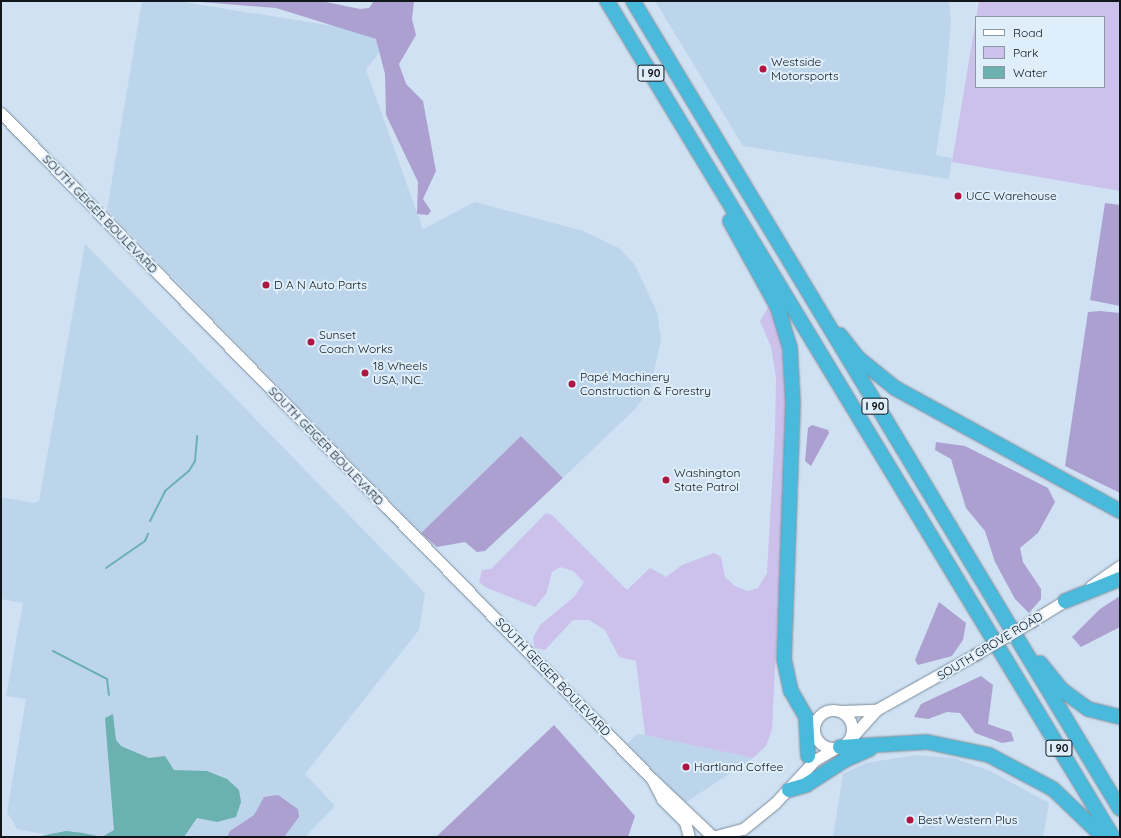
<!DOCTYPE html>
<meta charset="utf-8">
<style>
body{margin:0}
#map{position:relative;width:1121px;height:838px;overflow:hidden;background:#cfe1f2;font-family:Quicksand,sans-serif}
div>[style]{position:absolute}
.built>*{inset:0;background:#bdd5eb}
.green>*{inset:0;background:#cbc1eb}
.forest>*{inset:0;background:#aca0d1}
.water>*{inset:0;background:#6ab1b0}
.stream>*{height:2px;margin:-1px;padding:0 1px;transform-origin:1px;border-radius:1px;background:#6ab1b0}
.roads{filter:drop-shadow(0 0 1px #7c8d9c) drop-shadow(0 0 1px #7c8d9c)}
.secondary>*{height:11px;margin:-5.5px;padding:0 5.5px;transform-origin:5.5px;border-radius:5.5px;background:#fff}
.secondary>.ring{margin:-5.5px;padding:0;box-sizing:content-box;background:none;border:11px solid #fff;border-radius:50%}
.highway>*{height:14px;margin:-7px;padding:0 7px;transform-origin:7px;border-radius:7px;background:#49badb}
.bridges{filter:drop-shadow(0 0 1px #7c8d9c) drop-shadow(0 0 1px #7c8d9c)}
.secondary-bridge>*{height:11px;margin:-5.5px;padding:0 5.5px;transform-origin:5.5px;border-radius:5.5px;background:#fff}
.dots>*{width:11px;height:11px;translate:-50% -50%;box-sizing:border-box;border:2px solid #dfeefb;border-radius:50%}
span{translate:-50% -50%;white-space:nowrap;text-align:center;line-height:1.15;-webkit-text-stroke:4px #dfeefb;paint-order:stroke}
.shield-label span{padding:1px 3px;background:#dfeefb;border:1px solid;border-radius:3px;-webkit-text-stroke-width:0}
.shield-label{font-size:11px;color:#10161c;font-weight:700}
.poi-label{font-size:12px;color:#10161c}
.left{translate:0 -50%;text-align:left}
.street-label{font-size:12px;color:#10161c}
.frame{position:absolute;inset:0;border:2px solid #10161c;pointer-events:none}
.legend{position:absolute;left:975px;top:16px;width:130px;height:72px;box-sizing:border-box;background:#dfeefb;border:1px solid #8c98a2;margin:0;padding:5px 7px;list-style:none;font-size:12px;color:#10161c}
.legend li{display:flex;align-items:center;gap:8px;height:20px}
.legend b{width:20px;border:1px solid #8c98a2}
</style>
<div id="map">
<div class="built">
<div style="clip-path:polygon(142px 1px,177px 1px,352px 29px,377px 39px,380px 51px,366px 70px,423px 229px,475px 202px,583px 231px,619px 248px,635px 265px,657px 312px,661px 340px,650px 389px,635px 409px,563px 478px,521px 436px,421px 533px,107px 210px)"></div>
<div style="clip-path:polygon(655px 1px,949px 1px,951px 21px,945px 94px,936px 155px,952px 158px,949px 179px,743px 146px)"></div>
<div style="clip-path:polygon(85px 244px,425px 593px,419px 630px,305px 774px,335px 806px,305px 837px,60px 837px,17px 829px,7px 812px,26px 699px,6px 696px,23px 603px,1px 599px,1px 497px,34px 503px,39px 501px)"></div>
<div style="clip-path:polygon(637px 734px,645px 735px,753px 758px,685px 803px,627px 744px)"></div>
<div style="clip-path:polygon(916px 755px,953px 758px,990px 771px,1049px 803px,1043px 837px,833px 837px,843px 774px,866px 763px)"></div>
</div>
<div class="green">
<div style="clip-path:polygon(evenodd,979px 1px,1120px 1px,1120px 191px,952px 162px,979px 1px,976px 17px,1104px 17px,1104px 87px,976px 87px,976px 17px)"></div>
<div style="clip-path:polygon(769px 306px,781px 336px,788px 413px,772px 729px,766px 746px,753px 758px,645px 735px,636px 661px,619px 657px,605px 630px,589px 620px,573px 620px,545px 650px,535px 648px,533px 638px,540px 625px,574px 597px,584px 582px,573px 571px,560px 567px,552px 572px,546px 594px,535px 607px,487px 588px,479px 582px,482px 570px,491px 569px,546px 513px,552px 515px,627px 590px,650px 568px,666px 577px,682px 565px,714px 553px,721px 557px,725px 577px,735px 586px,747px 591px,758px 588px,767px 573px,775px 431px,776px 378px,771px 347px,760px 321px)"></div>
</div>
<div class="forest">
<div style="clip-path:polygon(189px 1px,321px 1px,360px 9px,369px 8px,374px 1px,414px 1px,412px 19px,416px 35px,399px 64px,406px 84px,423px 101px,436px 171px,423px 199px,431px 211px,428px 215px,417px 214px,418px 182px,386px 115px,385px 74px,376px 39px,276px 8px)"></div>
<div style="clip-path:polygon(1105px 203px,1120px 205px,1120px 306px,1090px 300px)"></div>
<div style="clip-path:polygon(1100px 311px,1120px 313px,1120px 493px,1065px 466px,1088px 312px)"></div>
<div style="clip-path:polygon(812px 425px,828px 430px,829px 433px,811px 466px,805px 461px,808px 428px)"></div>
<div style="clip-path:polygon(521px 436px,563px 478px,485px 551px,477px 552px,465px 542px,437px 547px,421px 533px)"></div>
<div style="clip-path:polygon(936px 442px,965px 446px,1048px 488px,1055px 502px,1038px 533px,1020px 548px,1023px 562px,1041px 589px,1041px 599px,1029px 613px,1015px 599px,995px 562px,985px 531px,966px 508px,951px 459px,935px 450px)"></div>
<div style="clip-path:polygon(1120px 596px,1120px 627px,1081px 647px,1072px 637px,1100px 609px)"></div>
<div style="clip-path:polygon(939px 602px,966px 623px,963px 640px,952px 656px,918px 665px,915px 660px)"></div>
<div style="clip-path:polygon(981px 676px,993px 685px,988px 724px,1011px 732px,1014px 741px,1002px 743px,975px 733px,960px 713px,947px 712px,928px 719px,914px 717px,921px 704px)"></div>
<div style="clip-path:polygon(554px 725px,635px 816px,628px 837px,436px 837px)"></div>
<div style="clip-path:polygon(278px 795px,298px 809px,299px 817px,284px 837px,227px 837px,230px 831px,254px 815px,264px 797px)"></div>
</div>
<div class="water">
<div style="clip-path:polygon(113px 714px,116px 740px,121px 746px,149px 758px,165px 756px,174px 770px,207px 771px,227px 779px,239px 790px,241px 802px,236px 817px,217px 822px,197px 818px,184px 837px,102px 837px,114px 830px,105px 718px)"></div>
<div style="clip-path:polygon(66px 831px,83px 833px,102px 837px,36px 837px)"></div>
</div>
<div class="stream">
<div style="left:150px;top:521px;width:34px;rotate:-63deg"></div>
<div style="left:165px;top:491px;width:31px;rotate:-40deg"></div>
<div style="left:189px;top:471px;width:12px;rotate:-59deg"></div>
<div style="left:195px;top:461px;width:25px;rotate:-85deg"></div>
<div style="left:106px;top:568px;width:47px;rotate:-34.7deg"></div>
<div style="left:145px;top:541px;width:8px;rotate:-67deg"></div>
<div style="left:53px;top:651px;width:61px;rotate:27.4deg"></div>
<div style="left:107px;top:679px;width:16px;rotate:83deg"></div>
</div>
<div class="roads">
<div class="secondary">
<div style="left:1px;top:113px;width:931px;rotate:45.65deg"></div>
<div style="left:652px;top:779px;width:81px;rotate:43.5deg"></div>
<div style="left:1091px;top:586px;width:35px;rotate:-35deg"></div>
<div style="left:1032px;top:621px;width:46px;rotate:-31.6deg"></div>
<div class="ring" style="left:814px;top:710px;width:27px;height:27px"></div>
<div style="left:841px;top:711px;width:35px;rotate:-2deg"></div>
<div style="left:876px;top:710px;width:115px;rotate:-29.2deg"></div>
<div style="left:851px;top:738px;width:38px;rotate:-48deg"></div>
<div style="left:652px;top:779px;width:22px;rotate:63deg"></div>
<div style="left:662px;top:799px;width:33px;rotate:45deg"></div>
<div style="left:685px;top:822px;width:16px;rotate:75deg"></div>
<div style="left:716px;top:836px;width:28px;rotate:-15deg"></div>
<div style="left:743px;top:829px;width:41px;rotate:-39.1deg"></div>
<div style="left:775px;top:803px;width:59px;rotate:-47.1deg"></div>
<div style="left:815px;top:760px;width:22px;rotate:-30deg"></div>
</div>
<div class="highway">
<div style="left:607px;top:1px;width:977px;rotate:58.82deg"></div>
<div style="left:633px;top:1px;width:943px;rotate:58.92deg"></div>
<div style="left:730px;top:221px;width:99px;rotate:61.1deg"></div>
<div style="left:778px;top:308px;width:42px;rotate:73.3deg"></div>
<div style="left:790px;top:348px;width:55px;rotate:86.9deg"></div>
<div style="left:793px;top:403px;width:256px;rotate:92deg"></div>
<div style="left:784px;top:659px;width:33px;rotate:78deg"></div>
<div style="left:791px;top:691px;width:30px;rotate:60deg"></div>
<div style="left:806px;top:717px;width:39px;rotate:87deg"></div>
<div style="left:840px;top:335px;width:29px;rotate:52deg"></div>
<div style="left:858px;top:358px;width:48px;rotate:39deg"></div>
<div style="left:895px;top:388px;width:256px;rotate:28.7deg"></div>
<div style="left:1065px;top:601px;width:59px;rotate:-21.8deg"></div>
<div style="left:1040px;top:663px;width:35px;rotate:51deg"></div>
<div style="left:1062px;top:690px;width:32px;rotate:36deg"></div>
<div style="left:1088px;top:709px;width:33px;rotate:14deg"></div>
<div style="left:840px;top:747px;width:87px;rotate:-3.3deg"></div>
<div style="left:927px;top:742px;width:63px;rotate:11.8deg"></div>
<div style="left:989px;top:755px;width:72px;rotate:28deg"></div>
<div style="left:1053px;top:789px;width:69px;rotate:43.8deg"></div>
<div style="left:789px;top:790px;width:18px;rotate:-16deg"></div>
<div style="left:806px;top:785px;width:46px;rotate:-32.7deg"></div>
<div style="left:845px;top:760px;width:27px;rotate:-24deg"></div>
</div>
</div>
<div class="bridges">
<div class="secondary-bridge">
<div style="left:976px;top:654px;width:65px;rotate:-30.5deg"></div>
</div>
</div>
<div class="dots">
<div style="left:763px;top:69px;background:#ab1642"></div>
<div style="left:958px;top:196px;background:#ab1642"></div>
<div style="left:266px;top:285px;background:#ab1642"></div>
<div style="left:311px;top:342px;background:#ab1642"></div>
<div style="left:365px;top:373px;background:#ab1642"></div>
<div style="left:572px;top:384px;background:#ab1642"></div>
<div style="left:666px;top:480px;background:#ab1642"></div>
<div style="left:686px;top:767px;background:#ab1642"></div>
<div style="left:910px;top:820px;background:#ab1642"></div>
</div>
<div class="shield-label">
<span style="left:651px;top:73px">I 90</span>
<span style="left:875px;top:406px">I 90</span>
<span style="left:1059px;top:748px">I 90</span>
</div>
<div class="poi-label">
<span class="left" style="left:771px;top:69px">Westside<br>Motorsports</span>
<span class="left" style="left:966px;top:196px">UCC Warehouse</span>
<span class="left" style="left:274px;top:285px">D A N Auto Parts</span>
<span class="left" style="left:319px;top:342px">Sunset<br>Coach Works</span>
<span class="left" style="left:373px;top:373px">18 Wheels<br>USA, INC.</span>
<span class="left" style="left:580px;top:384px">Papé Machinery<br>Construction &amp; Forestry</span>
<span class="left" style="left:674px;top:480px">Washington<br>State Patrol</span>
<span class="left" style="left:694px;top:767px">Hartland Coffee</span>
<span class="left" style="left:918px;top:820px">Best Western Plus</span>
</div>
<div class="street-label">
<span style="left:100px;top:214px;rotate:46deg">SOUTH GEIGER BOULEVARD</span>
<span style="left:326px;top:446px;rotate:46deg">SOUTH GEIGER BOULEVARD</span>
<span style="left:990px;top:646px;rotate:-31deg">SOUTH GROVE ROAD</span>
<span style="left:553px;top:677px;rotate:46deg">SOUTH GEIGER BOULEVARD</span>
</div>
<div class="frame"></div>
<ul class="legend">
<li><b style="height:5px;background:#fff"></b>Road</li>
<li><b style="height:11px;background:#cbc1eb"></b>Park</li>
<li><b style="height:11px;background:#6ab1b0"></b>Water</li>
</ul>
</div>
